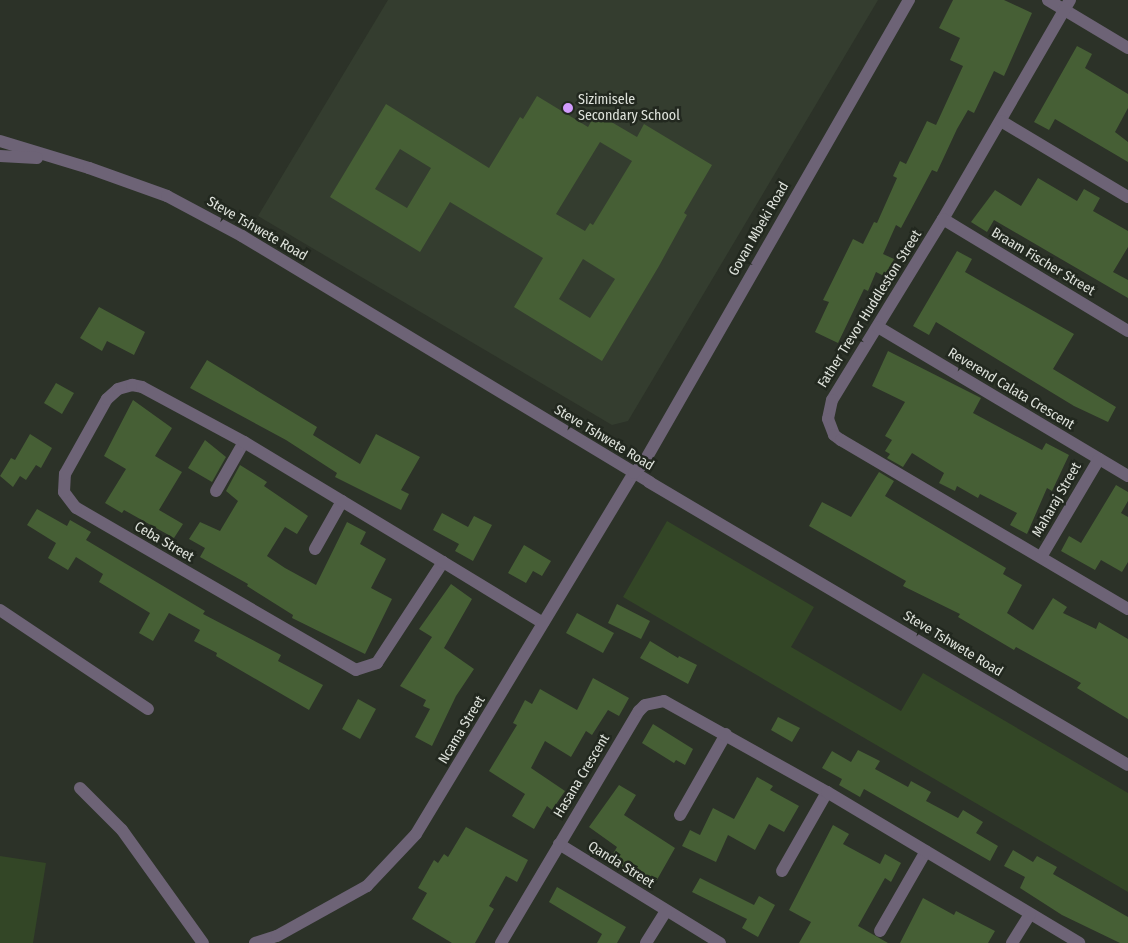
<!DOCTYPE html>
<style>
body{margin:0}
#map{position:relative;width:1128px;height:943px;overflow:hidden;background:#2c3228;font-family:"Fira Sans Condensed",sans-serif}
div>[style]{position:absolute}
.built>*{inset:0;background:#343d2f}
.green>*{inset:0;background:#334626}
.building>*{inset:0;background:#465f35}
.street>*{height:12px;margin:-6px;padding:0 6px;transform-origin:6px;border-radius:6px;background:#6d6376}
.dots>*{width:14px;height:14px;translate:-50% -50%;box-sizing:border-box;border:2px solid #22281f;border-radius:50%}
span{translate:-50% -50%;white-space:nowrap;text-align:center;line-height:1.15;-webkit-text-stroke:5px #22281f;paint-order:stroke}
.poi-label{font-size:14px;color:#dee2db}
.left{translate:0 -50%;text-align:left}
.street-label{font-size:14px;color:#dee2db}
</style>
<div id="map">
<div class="built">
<div style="clip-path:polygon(388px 0,878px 0,628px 421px,612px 425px,258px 216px)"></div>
</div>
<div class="green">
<div style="clip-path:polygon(667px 521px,814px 607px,791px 647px,901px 711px,923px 673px,1128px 793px,1128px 892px,623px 597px)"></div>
<div style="clip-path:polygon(0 856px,46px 863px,33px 943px,0 943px)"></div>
</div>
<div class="building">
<div style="clip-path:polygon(953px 0,1004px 0,1032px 13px,1004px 76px,994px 71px,974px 113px,968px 110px,957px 129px,937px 172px,932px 170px,901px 228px,896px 225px,883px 254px,894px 259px,886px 277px,876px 272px,868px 291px,864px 289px,838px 343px,815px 332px,829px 302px,823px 300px,853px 239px,863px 244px,874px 222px,877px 223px,897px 178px,893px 176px,900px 161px,906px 164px,927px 121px,936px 125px,963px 66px,950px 60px,960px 38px,939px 28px)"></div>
<div style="clip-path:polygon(1077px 46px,1092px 54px,1085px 68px,1128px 94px,1128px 108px,1115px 132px,1128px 142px,1128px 162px,1055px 119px,1049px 130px,1034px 122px)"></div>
<div style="clip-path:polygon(evenodd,537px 96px,588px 127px,596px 113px,637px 137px,644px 124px,712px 165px,684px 213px,687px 215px,659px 266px,602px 361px,514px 307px,543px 258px,450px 202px,420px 252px,330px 197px,386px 104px,489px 168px,520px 117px,523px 119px,537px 96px,600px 142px,632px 161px,593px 225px,590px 223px,585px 231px,556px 214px,600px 142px,537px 96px,400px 149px,431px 168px,407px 208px,375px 189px,400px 149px,537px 96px,583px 259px,615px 279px,590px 318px,559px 299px,583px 259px)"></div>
<div style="clip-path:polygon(1038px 178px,1077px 201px,1084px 189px,1100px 198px,1093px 211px,1128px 231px,1128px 247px,1113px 272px,1128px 280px,1128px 298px,994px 220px,987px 232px,971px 222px,995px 190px,1021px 206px)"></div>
<div style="clip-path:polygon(957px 251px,972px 259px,965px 272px,1074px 334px,1053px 369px,1116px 407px,1108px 422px,1074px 406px,936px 322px,929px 335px,913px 326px)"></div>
<div style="clip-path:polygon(99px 307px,145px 332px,134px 355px,107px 341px,102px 351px,80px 338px)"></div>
<div style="clip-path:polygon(888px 351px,981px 398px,973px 413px,1042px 450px,1046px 443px,1069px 455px,1052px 491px,1047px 488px,1027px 534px,1010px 525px,1017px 513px,980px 494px,978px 498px,957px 486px,955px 491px,939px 483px,944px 473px,912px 453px,903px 467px,887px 458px,890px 454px,885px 451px,892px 440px,885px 436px,905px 402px,872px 386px)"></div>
<div style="clip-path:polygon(207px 360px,317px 427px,313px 435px,360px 464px,376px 434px,420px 457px,401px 490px,409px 494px,401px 510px,335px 477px,337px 473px,286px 440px,190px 388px)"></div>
<div style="clip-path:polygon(56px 383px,74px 393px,62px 414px,44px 403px)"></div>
<div style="clip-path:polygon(133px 400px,172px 428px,155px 456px,182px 472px,159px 510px,183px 524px,174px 538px,124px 510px,122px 513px,105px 503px,126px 469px,104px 456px)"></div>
<div style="clip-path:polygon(30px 434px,52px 448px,41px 468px,36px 465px,26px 480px,20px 476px,13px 487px,0 476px,11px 458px,15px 460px)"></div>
<div style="clip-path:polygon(205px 440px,226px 457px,212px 482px,188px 468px)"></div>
<div style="clip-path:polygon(240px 465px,267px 482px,264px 486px,308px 516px,297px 534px,285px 527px,267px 556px,285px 568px,316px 585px,347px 522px,366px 532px,360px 544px,386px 559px,371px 588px,392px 599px,365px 654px,292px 618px,293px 615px,247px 586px,248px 584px,200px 557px,205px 548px,189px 539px,200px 522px,220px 531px,238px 501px,226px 491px)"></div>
<div style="clip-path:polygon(879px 472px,894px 481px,885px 496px,1006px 568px,1003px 574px,1022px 585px,1007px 613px,1033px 630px,1053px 598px,1067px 607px,1063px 613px,1096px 629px,1099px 622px,1128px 639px,1128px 719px,1077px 688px,1081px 683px,1016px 647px,1014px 650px,958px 617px,960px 614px,903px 586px,906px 581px,809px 526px,822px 502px,851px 517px)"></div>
<div style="clip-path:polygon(1116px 485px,1128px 492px,1128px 501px,1121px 513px,1128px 517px,1128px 562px,1122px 572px,1101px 560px,1095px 570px,1061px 551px,1069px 536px,1081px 543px)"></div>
<div style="clip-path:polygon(37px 509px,67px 526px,70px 520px,91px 532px,86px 540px,205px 611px,203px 614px,281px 655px,278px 661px,323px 685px,309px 710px,216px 656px,217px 653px,194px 641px,200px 630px,169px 613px,153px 641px,139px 633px,150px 613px,99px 582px,103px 574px,76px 557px,68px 570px,48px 558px,56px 543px,27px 525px)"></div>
<div style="clip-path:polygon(442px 513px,468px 527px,474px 516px,492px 525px,473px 561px,455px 551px,459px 544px,433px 530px)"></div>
<div style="clip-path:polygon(524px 545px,551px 561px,542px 576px,533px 571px,526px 583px,508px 573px)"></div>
<div style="clip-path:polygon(451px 584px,472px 599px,444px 648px,474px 669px,456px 696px,432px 746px,415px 737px,430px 709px,423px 706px,426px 700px,400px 686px,432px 637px,419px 629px)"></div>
<div style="clip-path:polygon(617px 604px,650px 621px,641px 639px,608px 623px)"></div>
<div style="clip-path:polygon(577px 613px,614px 633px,603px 653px,566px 633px)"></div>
<div style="clip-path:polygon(650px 641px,678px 658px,679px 656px,697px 665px,688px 684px,640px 658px)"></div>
<div style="clip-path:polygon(593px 678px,629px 698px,619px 716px,608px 710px,592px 735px,586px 731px,571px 757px,545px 741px,531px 768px,565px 791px,552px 810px,547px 806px,534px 829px,512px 816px,525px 794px,489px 771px,517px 725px,513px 723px,525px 700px,532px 704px,540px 689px,577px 710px)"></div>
<div style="clip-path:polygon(358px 699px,376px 709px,360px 739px,342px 729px)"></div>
<div style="clip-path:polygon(778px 717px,800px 728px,792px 742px,771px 730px)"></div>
<div style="clip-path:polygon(653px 724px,693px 749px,685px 765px,676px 760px,674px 763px,642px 743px)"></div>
<div style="clip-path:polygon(858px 750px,880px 761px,875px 769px,908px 787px,911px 781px,931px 792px,926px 801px,958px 818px,963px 810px,983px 822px,976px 833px,998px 846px,990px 861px,864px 789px,860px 797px,839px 785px,842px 779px,822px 768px,832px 751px,851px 762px)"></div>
<div style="clip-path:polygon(757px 777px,773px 786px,770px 790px,799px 806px,784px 832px,769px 824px,755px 850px,728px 835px,716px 862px,682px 846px,690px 830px,700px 835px,713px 808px,734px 819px)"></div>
<div style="clip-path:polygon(619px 785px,636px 795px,624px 815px,675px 848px,654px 885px,610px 859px,617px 847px,589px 827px)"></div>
<div style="clip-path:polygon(833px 825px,849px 834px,843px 844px,880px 864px,885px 854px,901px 863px,891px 882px,885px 878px,858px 926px,888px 943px,799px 943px,811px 922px,789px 910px)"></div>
<div style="clip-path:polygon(466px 827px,528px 860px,517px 882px,506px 876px,489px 906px,494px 909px,475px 943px,452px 943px,412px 919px,427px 893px,418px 888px,434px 860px,438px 863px,444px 854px,448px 857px)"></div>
<div style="clip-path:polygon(1013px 850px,1033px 862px,1037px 856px,1057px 867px,1053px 874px,1128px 917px,1128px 943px,1120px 943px,1062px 915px,1020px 888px,1025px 877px,1004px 866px)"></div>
<div style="clip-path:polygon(700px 878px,754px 905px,759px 896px,775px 905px,758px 937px,742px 928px,747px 919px,692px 892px)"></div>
<div style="clip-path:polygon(557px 887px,626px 927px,617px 943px,597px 943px,602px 934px,549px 902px)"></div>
<div style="clip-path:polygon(923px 898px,954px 915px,956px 911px,995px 931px,988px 943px,900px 943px)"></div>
</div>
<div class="street">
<div style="left:1048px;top:0;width:93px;rotate:31deg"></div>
<div style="left:1070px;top:0;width:253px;rotate:120.1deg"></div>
<div style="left:943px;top:219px;width:212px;rotate:121.5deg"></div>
<div style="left:832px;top:400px;width:19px;rotate:102deg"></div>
<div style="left:828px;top:419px;width:17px;rotate:69deg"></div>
<div style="left:834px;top:435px;width:9px;rotate:36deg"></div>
<div style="left:841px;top:440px;width:333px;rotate:30.5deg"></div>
<div style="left:1001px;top:121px;width:148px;rotate:30.9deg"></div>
<div style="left:0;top:141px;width:93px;rotate:16.9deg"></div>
<div style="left:89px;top:168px;width:83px;rotate:19.7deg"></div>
<div style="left:167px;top:196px;width:85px;rotate:28.1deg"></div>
<div style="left:242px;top:236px;width:476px;rotate:31.1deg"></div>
<div style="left:649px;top:482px;width:556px;rotate:30.58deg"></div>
<div style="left:0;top:156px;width:37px;rotate:3deg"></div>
<div style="left:943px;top:219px;width:216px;rotate:31.2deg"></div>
<div style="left:878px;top:327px;width:291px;rotate:30.8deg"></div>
<div style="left:216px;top:491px;width:56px;rotate:-60.3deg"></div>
<div style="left:315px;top:549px;width:55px;rotate:-60.6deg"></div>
<div style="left:1041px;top:557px;width:114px;rotate:-59.4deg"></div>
<div style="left:443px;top:562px;width:121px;rotate:123.2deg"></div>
<div style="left:377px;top:663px;width:22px;rotate:162deg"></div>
<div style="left:356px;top:670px;width:323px;rotate:-149.9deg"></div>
<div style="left:76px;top:508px;width:20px;rotate:-127deg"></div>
<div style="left:64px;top:492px;width:18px;rotate:-87deg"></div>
<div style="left:65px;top:474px;width:86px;rotate:-60.8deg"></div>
<div style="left:107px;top:399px;width:15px;rotate:-42deg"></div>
<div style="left:118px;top:389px;width:15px;rotate:-16deg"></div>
<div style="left:132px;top:385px;width:10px;rotate:11deg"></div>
<div style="left:142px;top:387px;width:116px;rotate:28.3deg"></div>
<div style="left:244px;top:442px;width:232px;rotate:31.1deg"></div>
<div style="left:443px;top:562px;width:117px;rotate:31.4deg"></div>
<div style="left:0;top:610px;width:178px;rotate:33.8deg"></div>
<div style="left:80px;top:788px;width:59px;rotate:45deg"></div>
<div style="left:122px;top:830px;width:139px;rotate:54.4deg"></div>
<div style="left:680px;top:815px;width:93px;rotate:-60.4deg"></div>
<div style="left:559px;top:844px;width:189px;rotate:31.6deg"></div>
<div style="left:782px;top:871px;width:91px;rotate:-60.3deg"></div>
<div style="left:880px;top:931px;width:92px;rotate:-60.1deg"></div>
<div style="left:255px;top:943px;width:23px;rotate:-18deg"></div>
<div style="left:277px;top:936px;width:103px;rotate:-29.1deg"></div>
<div style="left:367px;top:886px;width:71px;rotate:-46.7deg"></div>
<div style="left:416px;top:834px;width:422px;rotate:-58.9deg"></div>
<div style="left:634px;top:473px;width:13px;rotate:-45deg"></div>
<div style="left:643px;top:464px;width:535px;rotate:-60.18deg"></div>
<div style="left:501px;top:943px;width:270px;rotate:-59.3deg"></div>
<div style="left:639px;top:711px;width:8px;rotate:-45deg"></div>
<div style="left:645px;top:705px;width:19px;rotate:-12deg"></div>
<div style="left:664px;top:701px;width:187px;rotate:29.2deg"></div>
<div style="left:827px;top:792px;width:294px;rotate:30.9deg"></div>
<div style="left:646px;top:943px;width:38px;rotate:-58deg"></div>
<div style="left:1012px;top:943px;width:34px;rotate:-58deg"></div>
</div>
<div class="dots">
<div style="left:568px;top:108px;background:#d29cfd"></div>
</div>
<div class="poi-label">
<span class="left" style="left:578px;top:108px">Sizimisele<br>Secondary School</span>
</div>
<div class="street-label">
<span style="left:257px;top:229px;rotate:30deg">Steve Tshwete Road</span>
<span style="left:759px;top:229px;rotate:-60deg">Govan Mbeki Road</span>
<span style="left:1043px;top:262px;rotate:31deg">Braam Fischer Street</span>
<span style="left:870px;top:309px;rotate:-58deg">Father Trevor Huddleston Street</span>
<span style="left:1011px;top:389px;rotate:31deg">Reverend Calata Crescent</span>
<span style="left:604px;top:438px;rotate:31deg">Steve Tshwete Road</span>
<span style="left:1057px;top:500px;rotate:-60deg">Maharaj Street</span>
<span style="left:164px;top:542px;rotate:30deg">Ceba Street</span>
<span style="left:953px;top:644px;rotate:31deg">Steve Tshwete Road</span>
<span style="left:462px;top:730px;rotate:-59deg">Ncama Street</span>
<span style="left:582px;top:776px;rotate:-59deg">Hasana Crescent</span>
<span style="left:621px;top:865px;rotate:32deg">Qanda Street</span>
</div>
</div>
